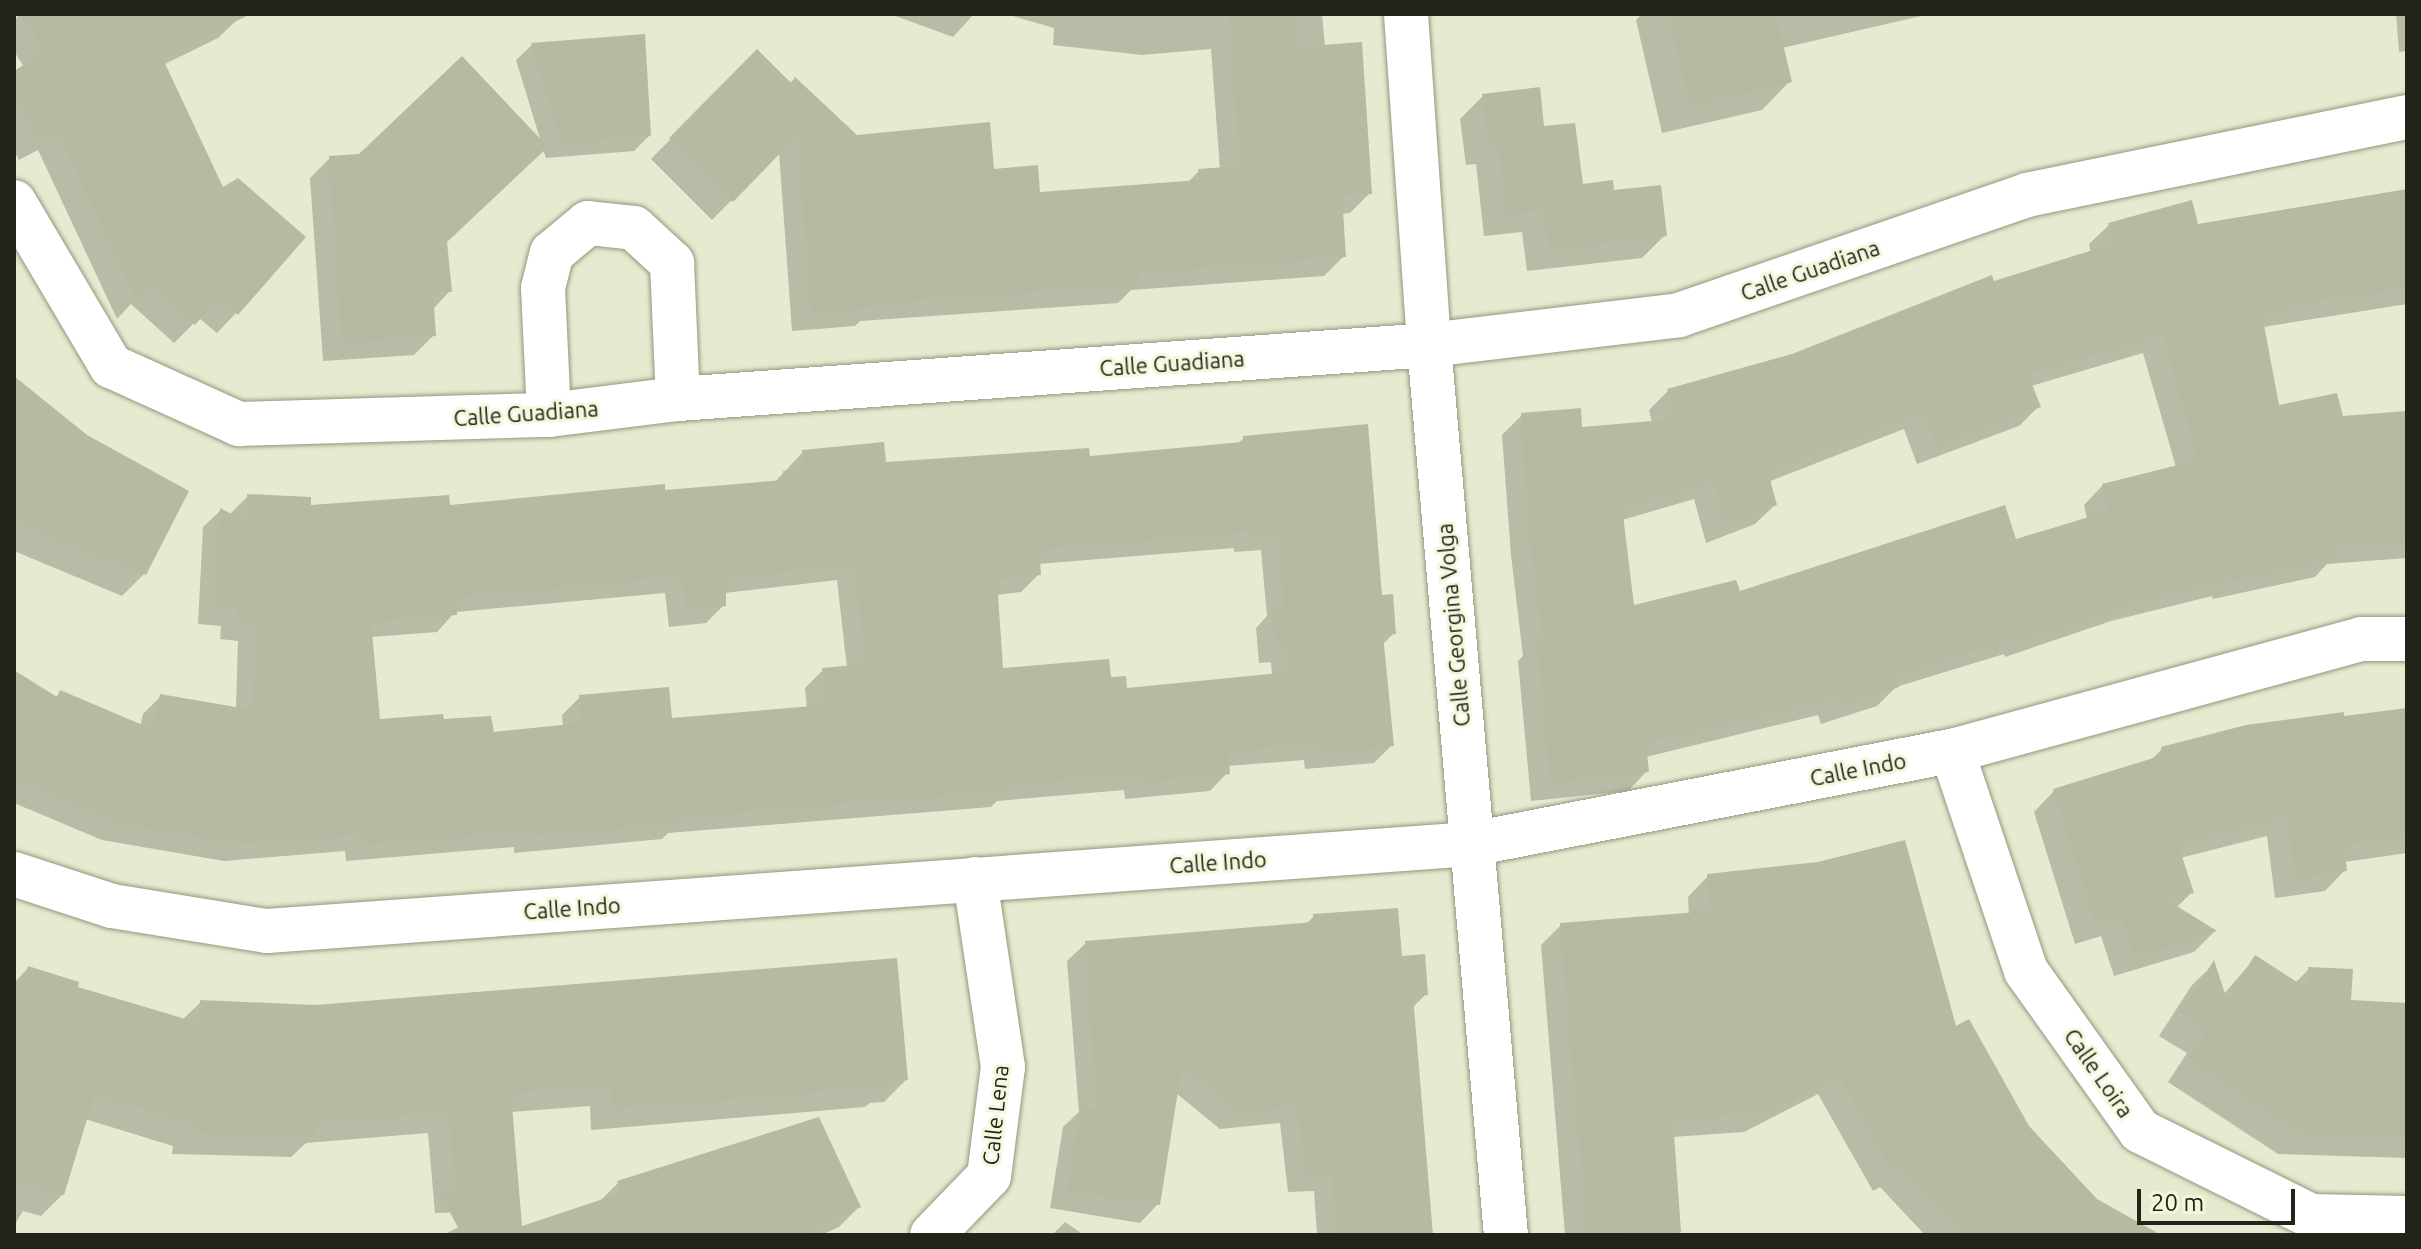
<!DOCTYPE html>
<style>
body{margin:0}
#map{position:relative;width:2421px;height:1249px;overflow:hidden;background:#e6ead0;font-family:Ubuntu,sans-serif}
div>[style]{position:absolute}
.shadow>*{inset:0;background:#0003}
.building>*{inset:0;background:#b6baa0}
.roads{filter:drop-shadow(0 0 2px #93977e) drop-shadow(0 0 2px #93977e)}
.minor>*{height:44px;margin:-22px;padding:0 22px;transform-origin:22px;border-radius:22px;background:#fff}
span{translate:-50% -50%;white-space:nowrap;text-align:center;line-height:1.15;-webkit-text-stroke:6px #f3f8dd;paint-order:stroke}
.street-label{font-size:22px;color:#22241a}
.frame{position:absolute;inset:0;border:16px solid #22241a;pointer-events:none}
.scale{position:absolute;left:2137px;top:1189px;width:158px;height:36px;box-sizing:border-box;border:4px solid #22241a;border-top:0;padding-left:10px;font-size:24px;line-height:28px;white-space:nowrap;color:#22241a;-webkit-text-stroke:6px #f3f8dd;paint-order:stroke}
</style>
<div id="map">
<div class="shadow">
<div style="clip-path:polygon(19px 14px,236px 14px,238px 19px,218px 38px,163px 65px,236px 313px,217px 333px,199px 318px,174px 343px,131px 304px,117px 319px,38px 150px,19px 160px,14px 151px,14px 73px,24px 67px,14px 51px,14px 22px)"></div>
<div style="clip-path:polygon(890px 14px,974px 14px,953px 37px)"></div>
<div style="clip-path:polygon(1006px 14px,1322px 14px,1325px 47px,1370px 193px,1350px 213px,1341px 214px,1344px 256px,1324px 276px,1131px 290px,1118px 303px,860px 321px,855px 326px,792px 331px,779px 152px,712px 220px,651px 159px,757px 52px,789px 84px,794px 79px,856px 137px,992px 171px,1039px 194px,1187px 183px,1199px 171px,1220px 170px,1211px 49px,1142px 55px,1053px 45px,1054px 28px)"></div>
<div style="clip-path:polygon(1642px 14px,1930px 14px,1782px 48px,1790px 81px,1762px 110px,1662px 133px,1636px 20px)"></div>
<div style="clip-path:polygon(2396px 14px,2407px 14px,2407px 51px,2399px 52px)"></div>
<div style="clip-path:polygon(532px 45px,649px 136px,634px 151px,546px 158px,543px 149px,445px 242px,450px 291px,433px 309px,434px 335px,414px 355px,323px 361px,310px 178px,330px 158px,541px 142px,516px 60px)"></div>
<div style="clip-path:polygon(1483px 96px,1543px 129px,1581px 186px,1612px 192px,1665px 235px,1642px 258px,1527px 271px,1522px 232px,1484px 236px,1476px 164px,1466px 165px,1460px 119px)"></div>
<div style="clip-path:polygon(evenodd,2407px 191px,2407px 304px,2263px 327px,2277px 408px,2341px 418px,2407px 413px,2407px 558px,2327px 564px,2315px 577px,2213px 599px,2212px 596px,2111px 621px,2005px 657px,2004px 654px,1896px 687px,1877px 706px,1821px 724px,1818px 715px,1646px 757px,1647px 771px,1628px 791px,1531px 801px,1518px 661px,1523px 656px,1511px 555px,1502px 435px,1522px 415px,1581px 429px,1652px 423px,1649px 410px,1668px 391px,1793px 356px,1993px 284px,2091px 253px,2089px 244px,2109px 225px,2197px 226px,2407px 191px,2143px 353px,2176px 467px,2103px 485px,2084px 505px,2087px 519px,2014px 542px,1739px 594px,1633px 608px,1622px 520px,1694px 499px,1706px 543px,1755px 524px,1775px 505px,1768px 482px,1904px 429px,1917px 464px,2019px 426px,2038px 407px,2031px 386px,2143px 353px)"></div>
<div style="clip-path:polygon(14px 379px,144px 574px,122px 596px,14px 551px)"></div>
<div style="clip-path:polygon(evenodd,1244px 438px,1380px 598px,1394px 633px,1382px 645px,1392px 745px,1374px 763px,1305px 769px,1304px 760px,1227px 766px,1227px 773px,1210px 791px,1125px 799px,1124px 790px,997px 801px,991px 807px,668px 833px,662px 839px,514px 853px,514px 847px,346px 861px,345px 851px,224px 861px,102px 840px,14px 803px,14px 672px,55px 698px,60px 693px,140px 727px,143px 714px,161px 696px,236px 709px,238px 641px,220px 639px,221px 626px,198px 624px,203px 527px,221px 510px,229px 515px,248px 496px,309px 507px,448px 507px,774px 483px,803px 452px,884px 464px,1088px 458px,1236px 445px,1244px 438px,1234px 548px,1234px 552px,1261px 550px,1267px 616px,1256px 628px,1259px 663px,1271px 662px,1272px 676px,1125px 690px,1109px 679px,1001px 670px,996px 595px,1021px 592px,1039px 574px,1038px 564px,1234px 548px,1244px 438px,837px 580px,847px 668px,823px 670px,805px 688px,807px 708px,670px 721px,580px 697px,562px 715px,563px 727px,492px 734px,442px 721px,378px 721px,371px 637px,437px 632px,455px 612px,665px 593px,669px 627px,706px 623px,724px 605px,724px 593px,837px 580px)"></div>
<div style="clip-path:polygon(2407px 709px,2407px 853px,2344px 862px,2345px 870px,2325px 891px,2275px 898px,2267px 836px,2180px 858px,2191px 893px,2176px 908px,2214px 932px,2194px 952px,2114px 976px,2101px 936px,2075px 944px,2034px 812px,2054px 791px,2150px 761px,2162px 749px)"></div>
<div style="clip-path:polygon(1708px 876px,1954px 1029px,2021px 1235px,1925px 1235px,1880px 1187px,1873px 1191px,1818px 1094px,1744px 1132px,1672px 1137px,1680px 1235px,1565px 1235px,1541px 945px,1561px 925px,1689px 915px,1688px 897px)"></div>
<div style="clip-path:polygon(1314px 916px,1400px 958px,1426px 994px,1412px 1008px,1430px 1235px,1437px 1235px,1317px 1235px,1314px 1191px,1288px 1192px,1280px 1123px,1220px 1129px,1176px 1093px,1158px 1204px,1140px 1223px,1050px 1208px,1063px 1127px,1079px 1112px,1067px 961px,1086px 943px,1305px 925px)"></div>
<div style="clip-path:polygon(2255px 958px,2295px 983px,2309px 969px,2349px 1002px,2407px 1005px,2407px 1158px,2278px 1154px,2168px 1082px,2187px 1053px,2159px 1036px,2192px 985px,2214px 964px,2223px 995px)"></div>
<div style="clip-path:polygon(28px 968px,76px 988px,182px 1020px,201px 1002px,906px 1080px,884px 1102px,870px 1103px,865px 1107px,591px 1130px,590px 1106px,511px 1112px,520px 1229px,598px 1203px,618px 1183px,859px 1207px,839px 1227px,821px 1235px,442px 1235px,494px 1211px,435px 1213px,428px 1133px,306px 1143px,291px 1157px,172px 1154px,173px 1146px,85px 1119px,63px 1194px,41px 1216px,23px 1211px,14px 1226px,14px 983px)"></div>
<div style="clip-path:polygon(1065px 1222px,1084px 1235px,1052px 1235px)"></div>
</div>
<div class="building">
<div style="clip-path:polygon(22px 14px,251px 14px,162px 57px,223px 187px,238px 178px,306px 237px,238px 315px,218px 298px,195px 325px,151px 285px,137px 301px,58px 132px,39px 142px,14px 93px,14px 71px,46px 51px)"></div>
<div style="clip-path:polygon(1229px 14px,1293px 14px,1296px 47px,1362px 42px,1372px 194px,1342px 196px,1346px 257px,1139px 272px,1140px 284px,877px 303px,877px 307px,811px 312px,798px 135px,733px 202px,669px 138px,757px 49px,795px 87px,794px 76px,857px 135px,990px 122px,994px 169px,1038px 165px,1040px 192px,1199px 180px,1198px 169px,1240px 166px)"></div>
<div style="clip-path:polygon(1669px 14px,1776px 14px,1792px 82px,1690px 105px)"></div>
<div style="clip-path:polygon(645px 34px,651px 136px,562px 143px,531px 43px)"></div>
<div style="clip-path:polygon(462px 56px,548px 147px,447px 242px,452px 292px,433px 292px,436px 336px,342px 342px,329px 156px,359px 154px)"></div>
<div style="clip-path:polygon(1540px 87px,1544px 126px,1575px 123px,1583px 184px,1613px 180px,1614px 190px,1661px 185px,1667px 236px,1549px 250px,1545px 210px,1506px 214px,1498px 142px,1488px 143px,1482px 94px)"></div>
<div style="clip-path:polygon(evenodd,2407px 189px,2407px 288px,2313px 301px,2262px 314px,2279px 405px,2337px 393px,2343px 416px,2407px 411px,2407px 541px,2334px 547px,2336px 558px,2232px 581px,2231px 578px,2127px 604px,2128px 607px,2024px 639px,2023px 636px,1895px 675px,1899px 687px,1840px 705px,1837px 697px,1646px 743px,1649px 772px,1550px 782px,1537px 639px,1543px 639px,1529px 534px,1521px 413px,1581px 408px,1582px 427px,1676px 419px,1667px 389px,1792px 354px,1992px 275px,1994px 281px,2112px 244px,2108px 223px,2192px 200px,2198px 224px,2407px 189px,2163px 335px,2198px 460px,2102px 484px,2109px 511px,2016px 539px,2005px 505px,1740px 591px,1736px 580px,1634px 605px,1622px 507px,1714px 481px,1725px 525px,1777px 505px,1768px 472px,1923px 411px,1936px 446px,2041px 407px,2028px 374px,2163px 335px)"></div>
<div style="clip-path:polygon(14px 376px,87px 435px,189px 491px,146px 575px,14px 521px)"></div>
<div style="clip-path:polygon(evenodd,1368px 424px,1382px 595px,1393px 594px,1396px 634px,1383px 635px,1394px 746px,1322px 752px,1321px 744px,1228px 750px,1230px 774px,1142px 782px,1141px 773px,1011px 784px,1011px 790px,681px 817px,682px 822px,531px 836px,531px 830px,363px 845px,362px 834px,243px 844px,121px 823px,14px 778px,14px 670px,57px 697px,60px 690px,152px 729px,160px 694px,253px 710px,255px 623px,237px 622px,238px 608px,214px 607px,220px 508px,247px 522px,247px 494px,311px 497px,311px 505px,449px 495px,450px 505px,665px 484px,665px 490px,784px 480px,783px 471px,804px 469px,802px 450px,884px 442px,886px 462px,1089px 448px,1090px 456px,1243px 442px,1243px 436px,1368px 424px,1251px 531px,1252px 535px,1278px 533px,1285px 607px,1272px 608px,1277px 646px,1288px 645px,1291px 672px,1127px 688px,1126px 676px,1111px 677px,1109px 659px,1003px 668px,997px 580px,1041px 575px,1039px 549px,1251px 531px,1368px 424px,854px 564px,866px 664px,822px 668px,825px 705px,672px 718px,669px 687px,579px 695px,581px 723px,494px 732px,491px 716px,444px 719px,443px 714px,380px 719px,371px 621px,457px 615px,456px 597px,682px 576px,686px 610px,726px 606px,726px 578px,854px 564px)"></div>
<div style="clip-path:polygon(2407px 708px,2407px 836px,2344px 845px,2347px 871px,2296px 878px,2287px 816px,2178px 844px,2194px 893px,2164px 898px,2217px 931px,2135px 957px,2122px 917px,2096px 924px,2053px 789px,2163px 755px,2161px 747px,2246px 725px,2344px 712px,2344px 716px)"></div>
<div style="clip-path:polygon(1905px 840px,1956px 1026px,1969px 1019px,2029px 1126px,2097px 1199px,2161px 1235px,1964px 1235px,1901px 1168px,1893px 1172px,1839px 1075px,1766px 1112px,1673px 1120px,1681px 1232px,1626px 1235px,1626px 1228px,1587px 1231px,1560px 923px,1710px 911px,1707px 874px,1818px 862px)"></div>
<div style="clip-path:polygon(1398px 908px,1402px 956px,1425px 954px,1428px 995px,1413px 996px,1433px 1235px,1336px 1235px,1332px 1173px,1306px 1175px,1297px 1106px,1239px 1111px,1182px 1066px,1160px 1205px,1067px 1190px,1081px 1107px,1097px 1109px,1085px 941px,1314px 922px,1313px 914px)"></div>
<div style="clip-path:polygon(2255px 955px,2311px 991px,2308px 967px,2353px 969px,2351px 1000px,2407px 1003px,2407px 1137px,2301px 1132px,2189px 1059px,2208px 1030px,2181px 1012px,2214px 960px,2227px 1000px)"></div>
<div style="clip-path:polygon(897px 958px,908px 1080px,889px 1082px,889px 1086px,613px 1109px,611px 1085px,511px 1093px,522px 1226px,621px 1193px,617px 1181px,819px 1117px,861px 1207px,801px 1235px,462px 1235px,440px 1194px,456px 1188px,449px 1112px,315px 1123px,315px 1136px,194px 1132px,194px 1125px,95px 1093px,64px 1195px,14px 1181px,14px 982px,23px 985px,28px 966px,79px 982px,78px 987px,199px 1023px,200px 1000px,316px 1005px)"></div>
</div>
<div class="roads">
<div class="minor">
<div style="left:1406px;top:14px;width:332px;rotate:86deg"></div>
<div style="left:1429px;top:345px;width:893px;rotate:85.06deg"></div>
<div style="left:14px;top:202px;width:191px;rotate:59.4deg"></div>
<div style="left:111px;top:366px;width:141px;rotate:24.4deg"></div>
<div style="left:239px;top:424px;width:310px;rotate:-1.7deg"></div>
<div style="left:549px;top:415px;width:130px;rotate:-7.1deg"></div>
<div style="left:678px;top:399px;width:753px;rotate:-4.11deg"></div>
<div style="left:1429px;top:345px;width:252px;rotate:-6.8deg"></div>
<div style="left:1679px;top:315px;width:368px;rotate:-19deg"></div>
<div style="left:2027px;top:195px;width:388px;rotate:-11.6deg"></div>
<div style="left:549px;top:415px;width:127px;rotate:-92.7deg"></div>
<div style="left:543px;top:288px;width:36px;rotate:-76deg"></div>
<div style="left:552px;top:253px;width:47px;rotate:-39.8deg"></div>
<div style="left:588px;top:223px;width:46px;rotate:6.2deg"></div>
<div style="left:634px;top:228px;width:52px;rotate:42.6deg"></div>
<div style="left:672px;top:263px;width:136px;rotate:87.5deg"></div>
<div style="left:1952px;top:751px;width:232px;rotate:71.4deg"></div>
<div style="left:2026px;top:971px;width:196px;rotate:54.5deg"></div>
<div style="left:2140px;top:1131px;width:191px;rotate:26.4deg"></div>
<div style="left:2311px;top:1216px;width:96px;rotate:1.2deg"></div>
<div style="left:14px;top:874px;width:103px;rotate:18.1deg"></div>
<div style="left:112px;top:906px;width:157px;rotate:9.2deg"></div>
<div style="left:267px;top:931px;width:1208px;rotate:-4.13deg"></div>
<div style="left:1472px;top:844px;width:489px;rotate:-11deg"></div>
<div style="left:1952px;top:751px;width:424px;rotate:-15.3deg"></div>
<div style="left:2361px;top:639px;width:46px"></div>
<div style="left:932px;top:1235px;width:82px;rotate:-46deg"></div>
<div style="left:989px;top:1176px;width:110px;rotate:-82.7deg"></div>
<div style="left:1003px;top:1067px;width:190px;rotate:-98.5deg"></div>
</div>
</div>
<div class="street-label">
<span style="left:1810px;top:270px;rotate:-19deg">Calle Guadiana</span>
<span style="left:1172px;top:363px;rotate:-4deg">Calle Guadiana</span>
<span style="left:526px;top:413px;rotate:-4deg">Calle Guadiana</span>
<span style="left:1453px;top:625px;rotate:-95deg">Calle Georgina Volga</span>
<span style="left:1858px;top:769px;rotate:-11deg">Calle Indo</span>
<span style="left:1218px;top:862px;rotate:-4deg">Calle Indo</span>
<span style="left:572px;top:908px;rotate:-4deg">Calle Indo</span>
<span style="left:2099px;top:1073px;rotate:55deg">Calle Loira</span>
<span style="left:995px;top:1115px;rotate:-84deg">Calle Lena</span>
</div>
<div class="frame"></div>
<div class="scale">20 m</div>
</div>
